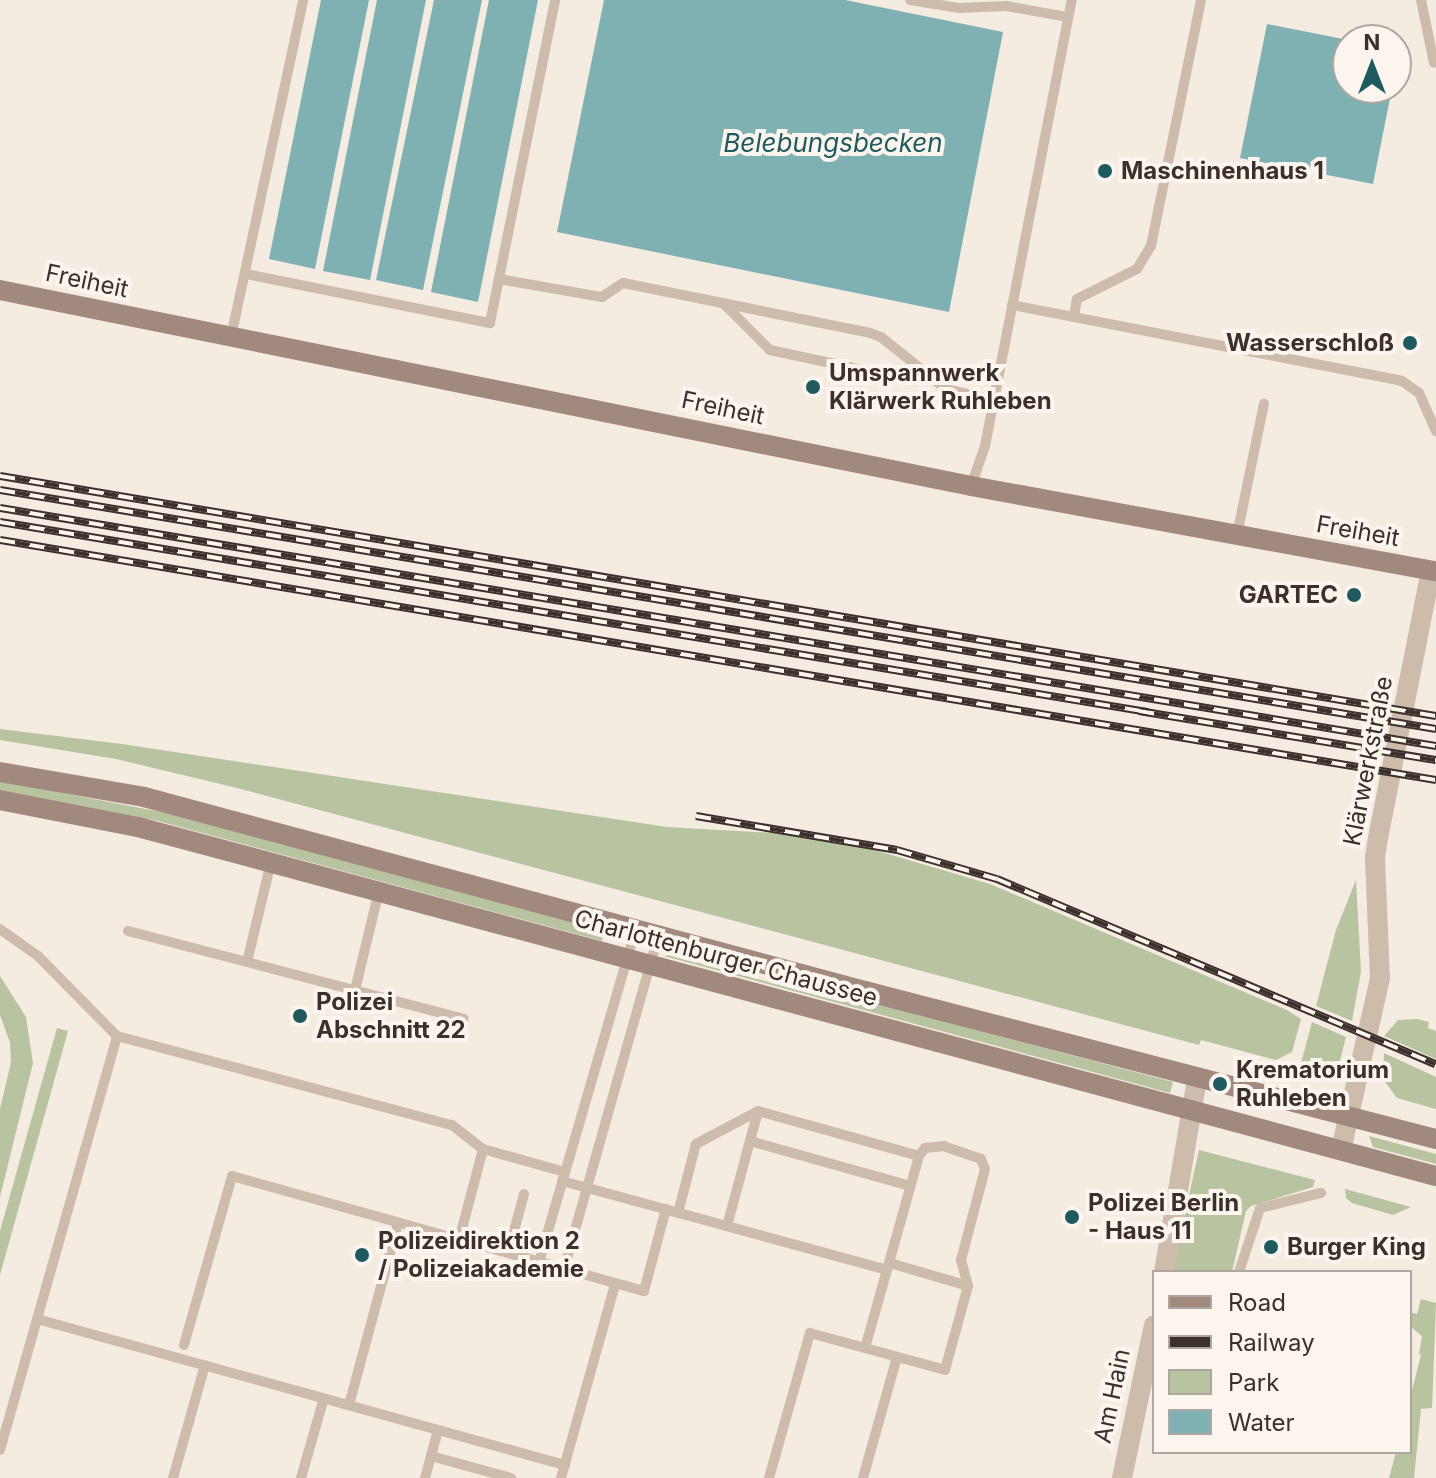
<!DOCTYPE html>
<meta charset="utf-8">
<style>
body{margin:0}
#map{position:relative;width:1436px;height:1478px;overflow:hidden;background:#f4ebe1;font-family:Inter,sans-serif}
div>[style]{position:absolute}
.green>*{inset:0;background:#b8c4a0}
.water>*{inset:0;background:#7fb0b2}
.lane>*{height:10px;margin:-5px;padding:0 5px;transform-origin:5px;border-radius:5px;background:#cdbbac}
.street>*{height:20px;margin:-10px;padding:0 10px;transform-origin:10px;border-radius:10px;background:#cdbbac}
.secondary>*{height:20px;margin:-10px;padding:0 10px;transform-origin:10px;border-radius:10px;background:#a18a7d}
.rail>*{height:8px;margin-top:-4px;transform-origin:0;background:repeating-linear-gradient(90deg,#fbf5ee 0 15px,#3b302b 0 30px);box-sizing:border-box;border-block:2px solid #3b302b}
.dots>*{width:22px;height:22px;translate:-50% -50%;box-sizing:border-box;border:4px solid #fbf5ee;border-radius:50%}
span{translate:-50% -50%;white-space:nowrap;text-align:center;line-height:1.15;-webkit-text-stroke:8px #fbf5ee;paint-order:stroke}
.poi-label{font-size:24px;color:#3b302b;font-weight:700}
.left{translate:0 -50%;text-align:left}
.right{translate:-100% -50%;text-align:right}
.street-label{font-size:24px;color:#3b302b}
.water-label{font-size:26px;color:#1f5a5e;font-style:italic}
.legend{position:absolute;left:1152px;top:1270px;width:260px;height:184px;box-sizing:border-box;background:#fbf5ee;border:2px solid #aea6a0;margin:0;padding:10px 14px;list-style:none;font-size:24px;color:#3b302b}
.legend li{display:flex;align-items:center;gap:16px;height:40px}
.legend b{width:40px;border:2px solid #aea6a0}
.north{position:absolute;left:1332px;top:24px;width:80px;height:80px;box-sizing:border-box;background:#fbf5ee;border:2px solid #aea6a0;border-radius:50%;rotate:0deg;font-size:22px;font-weight:700;line-height:32px;text-align:center;color:#3b302b}
.north::after{content:'';display:block;margin:auto;width:28px;height:36px;background:#1f5a5e;clip-path:polygon(50% 0,100% 100%,50% 72%,0 100%)}
</style>
<div id="map">
<div class="green">
<div style="clip-path:polygon(0 729px,122px 744px,667px 827px,792px 834px,871px 849px,990px 884px,1287px 1010px,1301px 1019px,1292px 1052px,1276px 1060px,1201px 1040px,1199px 1045px,237px 788px,116px 759px,0 740px)"></div>
<div style="clip-path:polygon(0 781px,177px 815px,605px 930px,602px 941px,158px 821px,0 790px)"></div>
<div style="clip-path:polygon(1356px 880px,1361px 972px,1352px 1021px,1316px 1006px,1336px 930px)"></div>
<div style="clip-path:polygon(669px 955px,838px 1001px,886px 1006px,1173px 1082px,1170px 1093px,664px 956px)"></div>
<div style="clip-path:polygon(0 976px,26px 1017px,33px 1063px,0 1197px,0 1109px,11px 1062px,10px 1043px,0 1015px)"></div>
<div style="clip-path:polygon(1418px 1019px,1429px 1022px,1428px 1028px,1436px 1031px,1436px 1059px,1384px 1036px,1398px 1020px)"></div>
<div style="clip-path:polygon(1312px 1022px,1346px 1037px,1338px 1069px,1330px 1075px,1300px 1067px)"></div>
<div style="clip-path:polygon(57px 1028px,68px 1031px,0 1275px,0 1231px)"></div>
<div style="clip-path:polygon(1384px 1053px,1436px 1077px,1436px 1109px,1397px 1098px,1383px 1079px)"></div>
<div style="clip-path:polygon(1369px 1136px,1436px 1154px,1436px 1164px,1373px 1147px)"></div>
<div style="clip-path:polygon(1199px 1150px,1315px 1180px,1313px 1187px,1251px 1206px,1246px 1211px,1232px 1272px,1172px 1272px)"></div>
<div style="clip-path:polygon(1345px 1189px,1411px 1207px,1393px 1215px,1352px 1203px,1346px 1198px)"></div>
<div style="clip-path:polygon(1421px 1299px,1436px 1303px,1432px 1408px,1421px 1409px,1414px 1478px,1389px 1478px,1396px 1452px,1410px 1452px,1410px 1398px,1421px 1355px,1419px 1354px,1422px 1336px,1410px 1326px,1410px 1312px,1417px 1314px)"></div>
</div>
<div class="water">
<div style="clip-path:polygon(321px 0,369px 0,315px 269px,269px 259px)"></div>
<div style="clip-path:polygon(377px 0,426px 0,370px 280px,323px 271px)"></div>
<div style="clip-path:polygon(434px 0,482px 0,423px 290px,376px 280px)"></div>
<div style="clip-path:polygon(489px 0,538px 0,478px 302px,431px 292px)"></div>
<div style="clip-path:polygon(604px 0,845px 0,1003px 32px,949px 312px,557px 232px)"></div>
<div style="clip-path:polygon(1267px 24px,1348px 40px,1348px 88px,1392px 88px,1373px 184px,1240px 158px)"></div>
</div>
<div class="lane">
<div style="left:910px;top:0;width:50px;rotate:9.3deg"></div>
<div style="left:959px;top:8px;width:47px;rotate:-2.4deg"></div>
<div style="left:1006px;top:6px;width:63px;rotate:10.1deg"></div>
<div style="left:1421px;top:0;width:64px;rotate:78.3deg"></div>
<div style="left:246px;top:274px;width:249px;rotate:11.4deg"></div>
<div style="left:490px;top:323px;width:329px;rotate:-78.6deg"></div>
<div style="left:499px;top:279px;width:105px;rotate:9.9deg"></div>
<div style="left:602px;top:297px;width:25px;rotate:-34deg"></div>
<div style="left:623px;top:283px;width:252px;rotate:11.4deg"></div>
<div style="left:870px;top:333px;width:12px;rotate:20deg"></div>
<div style="left:881px;top:337px;width:83px;rotate:38.7deg"></div>
<div style="left:946px;top:389px;width:49px;rotate:12.9deg"></div>
<div style="left:723px;top:303px;width:66px;rotate:45deg"></div>
<div style="left:770px;top:350px;width:129px;rotate:12.1deg"></div>
<div style="left:896px;top:377px;width:28px;rotate:-4deg"></div>
<div style="left:1012px;top:305px;width:397px;rotate:11deg"></div>
<div style="left:1402px;top:381px;width:21px;rotate:35deg"></div>
<div style="left:1419px;top:393px;width:42px;rotate:65.9deg"></div>
<div style="left:1074px;top:317px;width:18px;rotate:-81deg"></div>
<div style="left:1077px;top:299px;width:67px;rotate:-26.6deg"></div>
<div style="left:1137px;top:269px;width:27px;rotate:-59deg"></div>
<div style="left:1151px;top:246px;width:251px;rotate:-78.5deg"></div>
<div style="left:231px;top:337px;width:345px;rotate:-77.9deg"></div>
<div style="left:971px;top:486px;width:42px;rotate:-70.7deg"></div>
<div style="left:985px;top:446px;width:454px;rotate:-79deg"></div>
<div style="left:1237px;top:535px;width:134px;rotate:-78.4deg"></div>
<div style="left:0;top:929px;width:47px;rotate:35.4deg"></div>
<div style="left:38px;top:956px;width:112px;rotate:45.4deg"></div>
<div style="left:117px;top:1036px;width:347px;rotate:14.9deg"></div>
<div style="left:452px;top:1125px;width:39px;rotate:38deg"></div>
<div style="left:483px;top:1149px;width:85px;rotate:15.7deg"></div>
<div style="left:128px;top:931px;width:123px;rotate:14.6deg"></div>
<div style="left:247px;top:962px;width:103px;rotate:-76.5deg"></div>
<div style="left:247px;top:962px;width:224px;rotate:14.7deg"></div>
<div style="left:355px;top:990px;width:102px;rotate:-76.4deg"></div>
<div style="left:750px;top:1141px;width:166px;rotate:15.7deg"></div>
<div style="left:562px;top:1181px;width:337px;rotate:15.3deg"></div>
<div style="left:678px;top:1213px;width:71px;rotate:-75.4deg"></div>
<div style="left:696px;top:1144px;width:70px;rotate:-28deg"></div>
<div style="left:758px;top:1111px;width:167px;rotate:15.6deg"></div>
<div style="left:727px;top:1226px;width:119px;rotate:-74.9deg"></div>
<div style="left:459px;top:1240px;width:94px;rotate:-75.2deg"></div>
<div style="left:508px;top:1253px;width:61px;rotate:-74.8deg"></div>
<div style="left:539px;top:1262px;width:348px;rotate:-73.8deg"></div>
<div style="left:890px;top:1263px;width:81px;rotate:16.4deg"></div>
<div style="left:564px;top:1269px;width:348px;rotate:-74.2deg"></div>
<div style="left:1239px;top:1272px;width:67px;rotate:-71.8deg"></div>
<div style="left:1260px;top:1208px;width:63px;rotate:-13.8deg"></div>
<div style="left:37px;top:1319px;width:548px;rotate:15.46deg"></div>
<div style="left:184px;top:1345px;width:176px;rotate:-74.1deg"></div>
<div style="left:232px;top:1176px;width:428px;rotate:15.6deg"></div>
<div style="left:644px;top:1291px;width:85px;rotate:-75deg"></div>
<div style="left:349px;top:1405px;width:188px;rotate:-74.9deg"></div>
<div style="left:0;top:1450px;width:430px;rotate:-74.2deg"></div>
<div style="left:431px;top:1456px;width:83px;rotate:15.4deg"></div>
<div style="left:173px;top:1478px;width:117px;rotate:-74.2deg"></div>
<div style="left:301px;top:1478px;width:83px;rotate:-74deg"></div>
<div style="left:425px;top:1478px;width:50px;rotate:-74.8deg"></div>
<div style="left:561px;top:1478px;width:201px;rotate:-74.4deg"></div>
<div style="left:769px;top:1478px;width:151px;rotate:-74.2deg"></div>
<div style="left:810px;top:1333px;width:140px;rotate:15.3deg"></div>
<div style="left:945px;top:1370px;width:87px;rotate:-74.7deg"></div>
<div style="left:968px;top:1286px;width:27px;rotate:-105deg"></div>
<div style="left:961px;top:1260px;width:94px;rotate:-75.2deg"></div>
<div style="left:985px;top:1169px;width:11px;rotate:-112deg"></div>
<div style="left:981px;top:1159px;width:39px;rotate:-161deg"></div>
<div style="left:944px;top:1146px;width:19px;rotate:174deg"></div>
<div style="left:925px;top:1148px;width:10px;rotate:127deg"></div>
<div style="left:919px;top:1156px;width:199px;rotate:105.7deg"></div>
<div style="left:863px;top:1478px;width:126px;rotate:-74.3deg"></div>
</div>
<div class="street">
<div style="left:1341px;top:1150px;width:176px;rotate:-77.2deg"></div>
<div style="left:1380px;top:978px;width:121px;rotate:-92.4deg"></div>
<div style="left:1375px;top:857px;width:19px;rotate:-81deg"></div>
<div style="left:1378px;top:838px;width:272px;rotate:-78.8deg"></div>
<div style="left:1164px;top:1272px;width:197px;rotate:-80.3deg"></div>
<div style="left:1122px;top:1478px;width:156px;rotate:-78.2deg"></div>
</div>
<div class="secondary">
<div style="left:0;top:290px;width:991px;rotate:11.41deg"></div>
<div style="left:971px;top:486px;width:473px;rotate:10.4deg"></div>
<div style="left:0;top:772px;width:146px;rotate:9.8deg"></div>
<div style="left:144px;top:797px;width:747px;rotate:15.06deg"></div>
<div style="left:865px;top:991px;width:590px;rotate:14.53deg"></div>
<div style="left:0;top:800px;width:141px;rotate:11.1deg"></div>
<div style="left:138px;top:827px;width:1344px;rotate:15.05deg"></div>
</div>
<div class="rail">
<div style="left:0;top:476px;width:1456px;rotate:9.49deg"></div>
<div style="left:0;top:490px;width:1456px;rotate:9.45deg"></div>
<div style="left:0;top:508px;width:1456px;rotate:9.41deg"></div>
<div style="left:0;top:522px;width:1164px;rotate:9.4deg"></div>
<div style="left:0;top:540px;width:1456px;rotate:9.49deg"></div>
<div style="left:1139px;top:711px;width:301px;rotate:9.4deg"></div>
<div style="left:696px;top:816px;width:204px;rotate:9.6deg"></div>
<div style="left:897px;top:850px;width:104px;rotate:16.2deg"></div>
<div style="left:997px;top:879px;width:476px;rotate:22.9deg"></div>
</div>
<div class="dots">
<div style="left:1105px;top:171px;background:#1f5a5e"></div>
<div style="left:1410px;top:343px;background:#1f5a5e"></div>
<div style="left:813px;top:387px;background:#1f5a5e"></div>
<div style="left:1354px;top:595px;background:#1f5a5e"></div>
<div style="left:300px;top:1016px;background:#1f5a5e"></div>
<div style="left:1220px;top:1084px;background:#1f5a5e"></div>
<div style="left:1072px;top:1217px;background:#1f5a5e"></div>
<div style="left:1271px;top:1247px;background:#1f5a5e"></div>
<div style="left:362px;top:1255px;background:#1f5a5e"></div>
</div>
<div class="poi-label">
<span class="left" style="left:1121px;top:171px">Maschinenhaus 1</span>
<span class="right" style="left:1394px;top:343px">Wasserschloß</span>
<span class="left" style="left:829px;top:387px">Umspannwerk<br>Klärwerk Ruhleben</span>
<span class="right" style="left:1338px;top:595px">GARTEC</span>
<span class="left" style="left:316px;top:1016px">Polizei<br>Abschnitt 22</span>
<span class="left" style="left:1236px;top:1084px">Krematorium<br>Ruhleben</span>
<span class="left" style="left:1088px;top:1217px">Polizei Berlin<br>- Haus 11</span>
<span class="left" style="left:378px;top:1255px">Polizeidirektion 2<br>/ Polizeiakademie</span>
<span class="left" style="left:1287px;top:1247px">Burger King</span>
</div>
<div class="street-label">
<span style="left:87px;top:281px;rotate:12deg">Freiheit</span>
<span style="left:723px;top:408px;rotate:12deg">Freiheit</span>
<span style="left:1358px;top:531px;rotate:10deg">Freiheit</span>
<span style="left:1368px;top:761px;rotate:-79deg">Klärwerkstraße</span>
<span style="left:726px;top:958px;rotate:15deg">Charlottenburger Chaussee</span>
<span style="left:1112px;top:1396px;rotate:-78deg">Am Hain</span>
</div>
<div class="water-label">
<span style="left:833px;top:143px">Belebungsbecken</span>
</div>
<ul class="legend">
<li><b style="height:10px;background:#a18a7d"></b>Road</li>
<li><b style="height:10px;background:#3b302b"></b>Railway</li>
<li><b style="height:22px;background:#b8c4a0"></b>Park</li>
<li><b style="height:22px;background:#7fb0b2"></b>Water</li>
</ul>
<div class="north">N</div>
</div>
